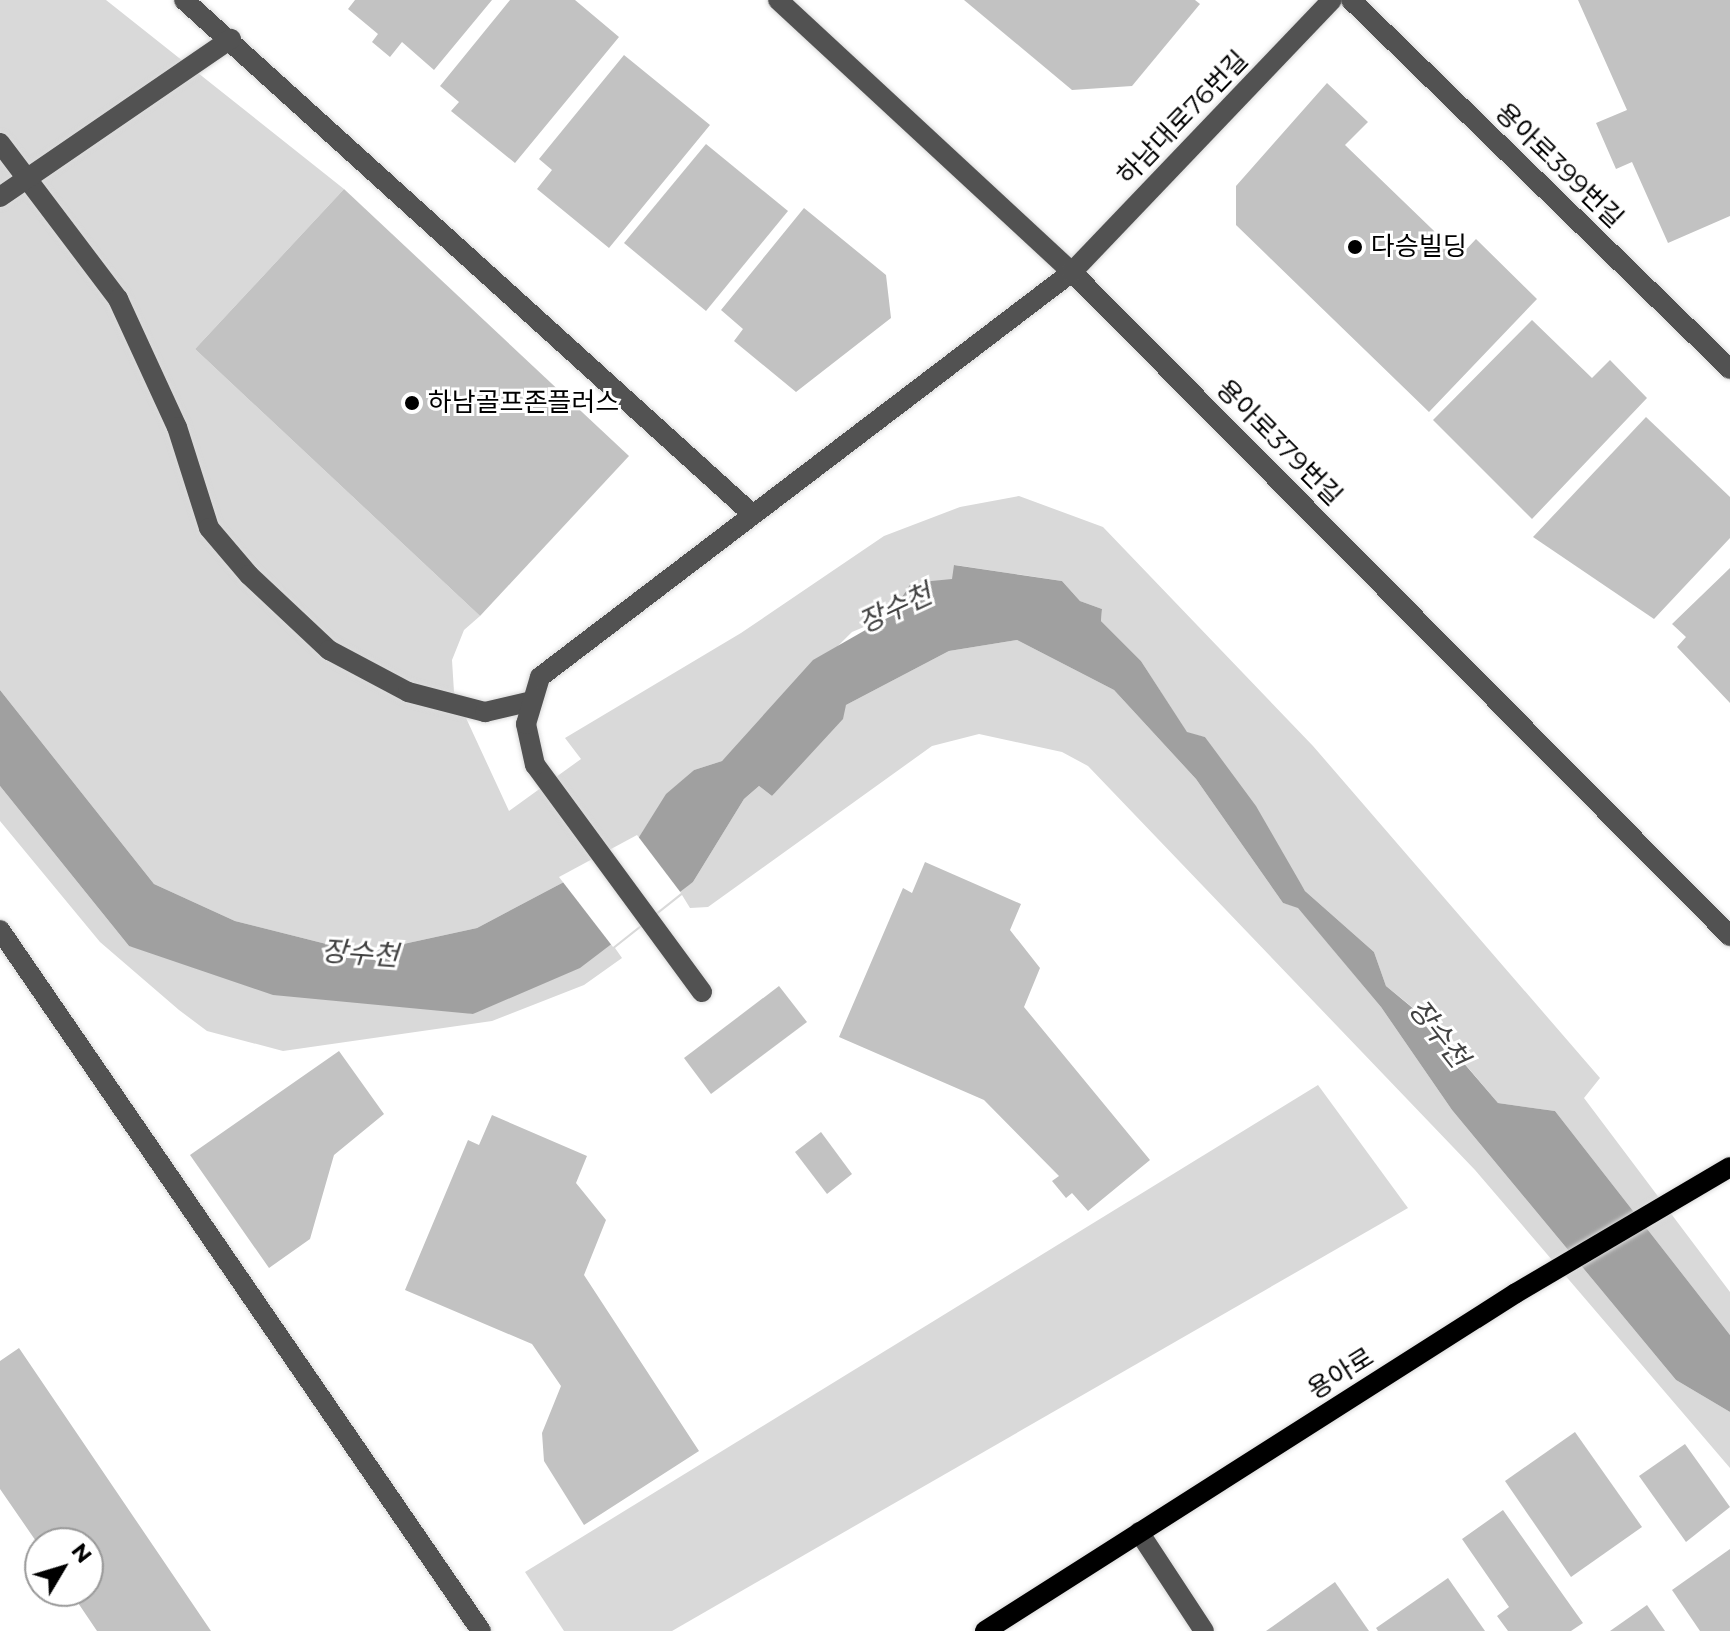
<!DOCTYPE html>
<meta charset="utf-8">
<style>
body{margin:0}
#map{position:relative;width:1730px;height:1631px;overflow:hidden;background:#fff;font-family:Montserrat,"Noto Sans KR",sans-serif}
div>[style]{position:absolute}
.green>*{inset:0;background:#d9d9d9}
.water>*{inset:0;background:#a0a0a0}
.pier>*{inset:0;background:#fff}
.building>*{inset:0;background:#c2c2c2}
.roads{filter:drop-shadow(0 0 2px #dbdbdb) drop-shadow(0 0 2px #dbdbdb)}
.minor>*{height:20px;margin:-10px;padding:0 10px;transform-origin:10px;border-radius:10px;background:#525252}
.major>*{height:20px;margin:-10px;padding:0 10px;transform-origin:10px;border-radius:10px;background:#000}
.dots>*{width:22px;height:22px;translate:-50% -50%;box-sizing:border-box;border:4px solid #fff;border-radius:50%}
span{translate:-50% -50%;white-space:nowrap;text-align:center;line-height:1.15;-webkit-text-stroke:6px #fff;paint-order:stroke}
.street-label{font-size:26px;color:#000}
.poi-label{font-size:26px;color:#000}
.left{translate:0 -50%;text-align:left}
.water-label{font-size:28px;color:#414141;font-style:italic}
.north{position:absolute;left:24px;top:1527px;width:80px;height:80px;box-sizing:border-box;background:#fff;border:2px solid #999;border-radius:50%;rotate:52deg;font-size:22px;font-weight:700;line-height:32px;text-align:center;color:#000}
.north::after{content:'';display:block;margin:auto;width:28px;height:36px;background:#000;clip-path:polygon(50% 0,100% 100%,50% 72%,0 100%)}
</style>
<div id="map">
<div class="green">
<div style="clip-path:polygon(0 0,106px 0,344px 189px,195px 349px,480px 616px,464px 630px,452px 660px,454px 692px,509px 811px,581px 759px,565px 738px,741px 633px,884px 536px,960px 507px,1019px 496px,1103px 527px,1313px 746px,1600px 1078px,1584px 1098px,1730px 1292px,1730px 1335px,1555px 1111px,1498px 1103px,1427px 1019px,1386px 986px,1374px 952px,1305px 891px,1205px 737px,1187px 733px,1141px 661px,1101px 621px,1102px 609px,1080px 601px,1062px 581px,955px 565px,953px 579px,937px 585px,911px 583px,890px 616px,852px 632px,722px 761px,694px 770px,667px 794px,634px 845px,477px 928px,362px 953px,235px 921px,154px 884px,0 690px)"></div>
<div style="clip-path:polygon(1017px 640px,1114px 690px,1196px 779px,1283px 903px,1298px 907px,1381px 1007px,1452px 1110px,1676px 1380px,1730px 1412px,1730px 1468px,1475px 1170px,1088px 766px,1062px 752px,979px 734px,932px 746px,708px 907px,690px 908px,682px 895px,615px 948px,622px 958px,584px 985px,492px 1021px,283px 1051px,207px 1031px,179px 1010px,100px 942px,0 821px,0 786px,129px 946px,473px 1014px,693px 882px,744px 799px,759px 786px,772px 796px,846px 705px,949px 651px)"></div>
<div style="clip-path:polygon(1318px 1085px,1408px 1208px,672px 1631px,564px 1631px,525px 1572px)"></div>
</div>
<div class="water">
<div style="clip-path:polygon(954px 565px,1062px 581px,1080px 601px,1102px 609px,1101px 621px,1141px 661px,1187px 732px,1205px 737px,1256px 806px,1305px 891px,1374px 952px,1386px 986px,1426px 1019px,1498px 1103px,1555px 1111px,1730px 1335px,1730px 1412px,1676px 1380px,1452px 1110px,1381px 1007px,1298px 908px,1283px 903px,1196px 779px,1114px 690px,1017px 640px,949px 651px,846px 705px,843px 719px,772px 796px,759px 786px,744px 799px,693px 882px,580px 968px,473px 1014px,273px 995px,129px 946px,0 786px,0 690px,154px 884px,235px 921px,362px 953px,477px 928px,634px 845px,666px 794px,694px 770px,722px 761px,813px 660px,890px 616px,911px 583px,952px 579px)"></div>
</div>
<div class="pier">
<div style="clip-path:polygon(637px 835px,681px 893px,613px 947px,559px 877px)"></div>
</div>
<div class="building">
<div style="clip-path:polygon(355px 0,492px 0,434px 70px,402px 42px,390px 57px,372px 42px,378px 34px,348px 9px)"></div>
<div style="clip-path:polygon(510px 0,575px 0,619px 37px,515px 163px,451px 111px,459px 102px,440px 86px)"></div>
<div style="clip-path:polygon(964px 0,1195px 0,1200px 4px,1132px 86px,1072px 90px)"></div>
<div style="clip-path:polygon(1578px 0,1730px 0,1730px 216px,1668px 243px,1632px 162px,1616px 169px,1596px 123px,1627px 110px)"></div>
<div style="clip-path:polygon(624px 55px,710px 125px,609px 248px,537px 189px,552px 170px,539px 159px)"></div>
<div style="clip-path:polygon(1327px 83px,1368px 122px,1345px 145px,1460px 256px,1476px 239px,1537px 299px,1429px 412px,1236px 225px,1236px 186px)"></div>
<div style="clip-path:polygon(706px 144px,788px 211px,706px 311px,624px 243px)"></div>
<div style="clip-path:polygon(344px 189px,629px 456px,480px 616px,195px 349px)"></div>
<div style="clip-path:polygon(804px 208px,886px 275px,891px 318px,796px 392px,734px 341px,743px 329px,721px 310px)"></div>
<div style="clip-path:polygon(1532px 320px,1592px 378px,1610px 360px,1647px 398px,1532px 519px,1433px 420px)"></div>
<div style="clip-path:polygon(1646px 417px,1730px 497px,1730px 538px,1654px 619px,1533px 537px)"></div>
<div style="clip-path:polygon(1730px 568px,1730px 703px,1677px 647px,1686px 637px,1672px 624px)"></div>
<div style="clip-path:polygon(925px 862px,1021px 904px,1010px 930px,1040px 968px,1024px 1007px,1150px 1160px,1088px 1211px,1072px 1193px,1066px 1198px,1052px 1181px,1059px 1176px,984px 1100px,839px 1037px,903px 888px,912px 893px)"></div>
<div style="clip-path:polygon(779px 986px,807px 1022px,711px 1094px,684px 1058px)"></div>
<div style="clip-path:polygon(339px 1051px,384px 1114px,334px 1155px,310px 1239px,269px 1268px,190px 1155px)"></div>
<div style="clip-path:polygon(492px 1115px,587px 1156px,576px 1183px,606px 1220px,584px 1275px,699px 1451px,584px 1525px,544px 1461px,542px 1433px,561px 1386px,532px 1344px,405px 1290px,468px 1140px,479px 1145px)"></div>
<div style="clip-path:polygon(821px 1132px,852px 1174px,827px 1194px,795px 1152px)"></div>
<div style="clip-path:polygon(19px 1348px,211px 1631px,97px 1631px,70px 1591px,88px 1591px,88px 1543px,40px 1547px,0 1489px,0 1361px)"></div>
<div style="clip-path:polygon(1575px 1432px,1642px 1527px,1571px 1577px,1505px 1481px)"></div>
<div style="clip-path:polygon(1685px 1444px,1730px 1507px,1686px 1542px,1639px 1476px)"></div>
<div style="clip-path:polygon(1503px 1510px,1583px 1623px,1571px 1631px,1508px 1631px,1497px 1616px,1509px 1607px,1462px 1539px)"></div>
<div style="clip-path:polygon(1730px 1549px,1730px 1631px,1700px 1631px,1672px 1590px)"></div>
<div style="clip-path:polygon(1448px 1578px,1485px 1631px,1378px 1631px,1376px 1628px)"></div>
<div style="clip-path:polygon(1335px 1582px,1369px 1631px,1266px 1631px)"></div>
<div style="clip-path:polygon(1647px 1605px,1665px 1631px,1610px 1631px)"></div>
</div>
<div class="roads">
<div class="minor">
<div style="left:184px;top:0;width:766px;rotate:42.14deg"></div>
<div style="left:778px;top:0;width:401px;rotate:42.8deg"></div>
<div style="left:1072px;top:272px;width:935px;rotate:45.26deg"></div>
<div style="left:1351px;top:0;width:529px;rotate:44.23deg"></div>
<div style="left:0;top:143px;width:196px;rotate:52.9deg"></div>
<div style="left:118px;top:299px;width:141px;rotate:65.3deg"></div>
<div style="left:177px;top:427px;width:106px;rotate:72.4deg"></div>
<div style="left:209px;top:528px;width:62px;rotate:49.6deg"></div>
<div style="left:249px;top:575px;width:110px;rotate:43.2deg"></div>
<div style="left:329px;top:650px;width:89px;rotate:28deg"></div>
<div style="left:408px;top:692px;width:80px;rotate:14.6deg"></div>
<div style="left:485px;top:712px;width:44px;rotate:-13.1deg"></div>
<div style="left:0;top:197px;width:280px;rotate:-34.4deg"></div>
<div style="left:0;top:930px;width:850px;rotate:55.54deg"></div>
<div style="left:702px;top:992px;width:282px;rotate:-126.3deg"></div>
<div style="left:535px;top:765px;width:42px;rotate:-102.4deg"></div>
<div style="left:526px;top:724px;width:49px;rotate:-73.4deg"></div>
<div style="left:540px;top:677px;width:669px;rotate:-37.28deg"></div>
<div style="left:1072px;top:272px;width:376px;rotate:-46.3deg"></div>
<div style="left:1139px;top:1532px;width:118px;rotate:56.7deg"></div>
</div>
<div class="major">
<div style="left:985px;top:1631px;width:629px;rotate:-32.48deg"></div>
<div style="left:1516px;top:1293px;width:248px;rotate:-30.5deg"></div>
</div>
</div>
<div class="dots">
<div style="left:1355px;top:247px;background:#000"></div>
<div style="left:412px;top:403px;background:#000"></div>
</div>
<div class="street-label">
<span style="left:1183px;top:118px;rotate:-46deg">하남대로76번길</span>
<span style="left:1559px;top:166px;rotate:44deg">용아로399번길</span>
<span style="left:1279px;top:443px;rotate:45deg">용아로379번길</span>
<span style="left:1341px;top:1374px;rotate:-32deg">용아로</span>
</div>
<div class="poi-label">
<span class="left" style="left:1371px;top:247px">다승빌딩</span>
<span class="left" style="left:428px;top:403px">하남골프존플러스</span>
</div>
<div class="water-label">
<span style="left:895px;top:608px;rotate:-25deg">장수천</span>
<span style="left:360px;top:953px;rotate:4deg">장수천</span>
<span style="left:1439px;top:1033px;rotate:52deg">장수천</span>
</div>
<div class="north">N</div>
</div>
